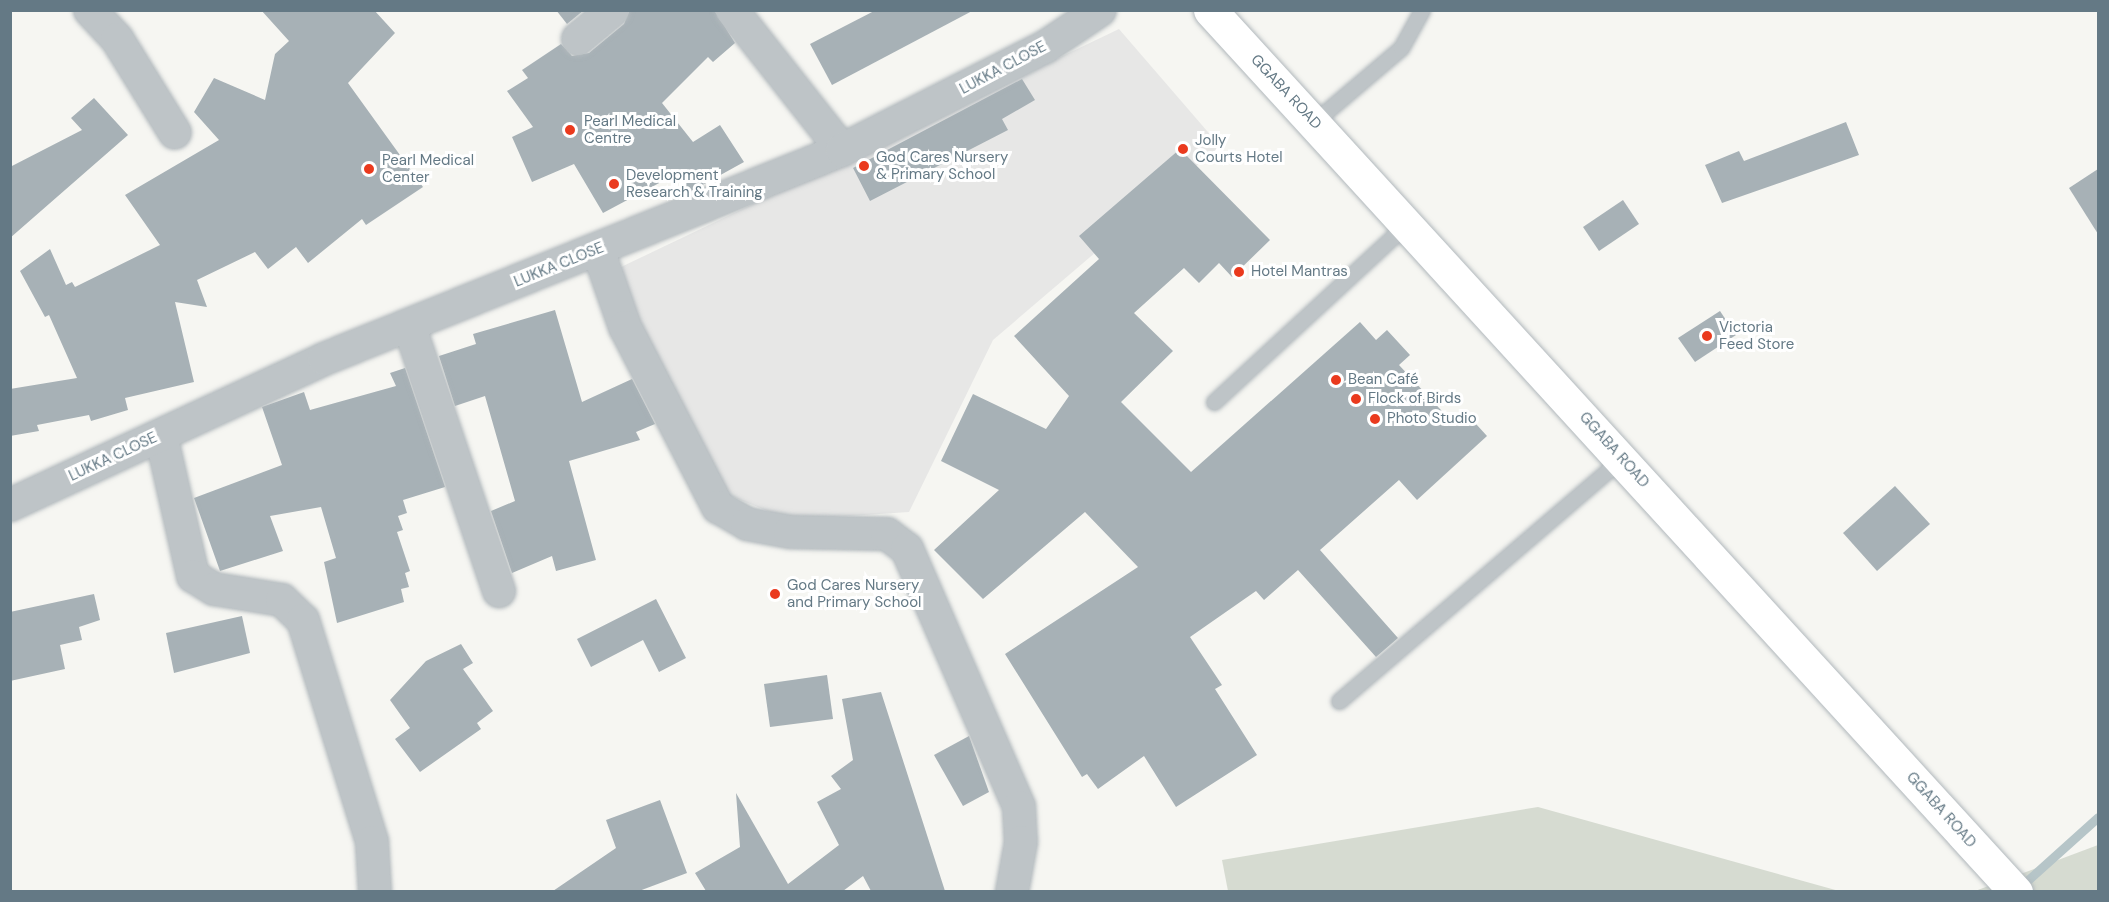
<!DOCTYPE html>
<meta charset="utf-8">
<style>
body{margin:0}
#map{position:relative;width:2109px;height:902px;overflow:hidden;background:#f6f6f2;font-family:"DM Sans",sans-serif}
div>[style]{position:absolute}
.built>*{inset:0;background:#e7e7e6}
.green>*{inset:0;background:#d6dbd1}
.stream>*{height:9px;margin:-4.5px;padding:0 4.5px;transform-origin:4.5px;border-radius:4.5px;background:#b6c5c8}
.building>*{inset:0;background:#a7b1b6}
.roads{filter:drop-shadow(0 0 2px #b1b8bc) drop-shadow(0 0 2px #b1b8bc)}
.service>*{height:15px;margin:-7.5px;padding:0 7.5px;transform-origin:7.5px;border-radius:7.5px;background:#bec4c7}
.minor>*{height:32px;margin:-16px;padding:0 16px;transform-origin:16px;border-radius:16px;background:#bec4c7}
.secondary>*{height:33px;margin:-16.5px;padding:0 16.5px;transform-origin:16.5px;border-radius:16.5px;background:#fff}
.dots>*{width:16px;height:16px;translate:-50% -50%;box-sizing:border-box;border:3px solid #fff;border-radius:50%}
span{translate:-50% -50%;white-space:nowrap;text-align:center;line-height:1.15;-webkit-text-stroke:6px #fff;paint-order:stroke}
.street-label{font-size:15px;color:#647985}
.poi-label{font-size:15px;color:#647985}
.left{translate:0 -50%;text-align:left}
.frame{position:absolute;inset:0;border:12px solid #647985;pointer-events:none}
</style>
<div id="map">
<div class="built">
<div style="clip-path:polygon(1119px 29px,1220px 146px,993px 340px,909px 512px,790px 520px,711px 488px,621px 325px,621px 267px)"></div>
</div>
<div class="green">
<div style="clip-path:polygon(1538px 807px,1839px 891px,1228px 891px,1222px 860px)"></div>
<div style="clip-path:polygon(2098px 845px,2098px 891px,1975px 891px)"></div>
</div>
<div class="stream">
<div style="left:2019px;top:888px;width:106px;rotate:-41.9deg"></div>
</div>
<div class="building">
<div style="clip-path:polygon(261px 10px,374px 10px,395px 33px,348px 83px,423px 187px,366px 225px,362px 219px,308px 263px,296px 247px,268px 269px,255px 252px,197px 280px,207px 307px,175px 302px,194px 382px,125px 398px,128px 410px,91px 421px,89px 415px,37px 425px,39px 431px,10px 436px,10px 389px,77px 378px,49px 315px,45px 317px,20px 271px,50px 249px,66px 285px,72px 282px,75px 287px,160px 245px,125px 195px,219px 140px,194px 112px,214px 78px,265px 100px,275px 54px,289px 41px)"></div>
<div style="clip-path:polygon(556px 10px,584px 10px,567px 24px)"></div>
<div style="clip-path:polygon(630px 10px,714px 10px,735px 43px,713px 62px,708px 57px,662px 103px,693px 142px,720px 125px,744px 162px,688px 193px,676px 174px,603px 213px,574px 164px,532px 182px,512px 137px,533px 127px,507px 91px,528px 78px,522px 70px,561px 44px,572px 56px,589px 53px,624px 24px)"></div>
<div style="clip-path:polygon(876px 10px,974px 10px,832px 85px,810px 44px)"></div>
<div style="clip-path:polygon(1022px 79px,1035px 100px,1002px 119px,1008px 130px,870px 201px,853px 168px)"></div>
<div style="clip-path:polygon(94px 98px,128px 135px,10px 238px,10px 167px,82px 130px,71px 118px)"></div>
<div style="clip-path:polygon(1846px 122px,1859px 155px,1722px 203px,1705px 165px,1739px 151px,1744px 161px)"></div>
<div style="clip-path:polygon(1180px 149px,1270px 240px,1232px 277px,1219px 263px,1199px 283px,1184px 268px,1134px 313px,1173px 351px,1121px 402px,1191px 472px,1360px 322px,1376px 340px,1387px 330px,1410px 355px,1399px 365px,1454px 424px,1466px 413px,1487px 436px,1417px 500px,1399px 480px,1320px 550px,1398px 638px,1376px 657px,1298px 570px,1264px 600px,1256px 591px,1190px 637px,1222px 685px,1215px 689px,1257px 755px,1176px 807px,1144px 756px,1098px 789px,1087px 774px,1082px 777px,1005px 654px,1138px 567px,1085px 512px,983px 599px,934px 550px,999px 490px,941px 461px,973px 394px,1046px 429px,1069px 396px,1014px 336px,1099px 259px,1079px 236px)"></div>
<div style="clip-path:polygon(2098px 169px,2098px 234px,2069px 188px)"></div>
<div style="clip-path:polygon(1623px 200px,1639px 224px,1599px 251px,1583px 227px)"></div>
<div style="clip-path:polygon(555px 310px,582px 402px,632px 379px,655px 424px,636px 432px,640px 440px,569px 461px,596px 560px,556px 571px,552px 556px,512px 573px,491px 511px,515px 501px,485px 396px,455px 406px,439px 356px,476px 344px,473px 334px)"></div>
<div style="clip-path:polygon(1720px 311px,1736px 335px,1695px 362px,1678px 338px)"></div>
<div style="clip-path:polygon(405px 368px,445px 487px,403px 500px,407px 513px,398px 516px,403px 530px,397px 532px,410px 571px,405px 573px,409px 587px,401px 589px,404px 602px,337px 623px,324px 562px,336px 558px,321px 507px,270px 516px,283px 551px,220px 571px,194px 498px,282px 465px,262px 407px,304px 392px,310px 410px,396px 386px,390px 373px)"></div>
<div style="clip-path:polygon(1895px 486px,1930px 524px,1877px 571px,1843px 533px)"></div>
<div style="clip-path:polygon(94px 594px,100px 620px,79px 627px,82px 640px,60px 645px,65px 669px,10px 681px,10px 612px)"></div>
<div style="clip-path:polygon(656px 599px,686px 658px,659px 672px,643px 640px,591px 667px,577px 639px)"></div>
<div style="clip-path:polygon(242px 616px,250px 653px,174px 673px,166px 633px)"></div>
<div style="clip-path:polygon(461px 644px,473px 663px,463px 669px,493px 711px,477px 723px,481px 729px,420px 772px,395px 739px,410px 728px,390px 700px,426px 661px)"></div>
<div style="clip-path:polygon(827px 675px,833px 719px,770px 727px,764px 684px)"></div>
<div style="clip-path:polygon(881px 692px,945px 891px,871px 891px,863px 876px,843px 891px,706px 891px,695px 873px,740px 847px,736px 793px,788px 884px,839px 845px,817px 802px,841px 789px,831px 776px,853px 760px,842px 699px)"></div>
<div style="clip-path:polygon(969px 736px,989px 792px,963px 806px,934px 755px)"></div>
<div style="clip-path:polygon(660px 800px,687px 873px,639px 891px,553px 891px,616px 848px,606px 820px)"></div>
</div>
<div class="roads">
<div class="service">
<div style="left:1314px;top:122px;width:114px;rotate:-40.4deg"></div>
<div style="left:1401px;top:48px;width:43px;rotate:-61.1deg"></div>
<div style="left:1214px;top:402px;width:263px;rotate:-42.7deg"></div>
<div style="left:1339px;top:701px;width:372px;rotate:-40.6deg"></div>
</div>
<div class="minor">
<div style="left:90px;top:10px;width:40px;rotate:47deg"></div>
<div style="left:117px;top:39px;width:110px;rotate:58.3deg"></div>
<div style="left:732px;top:10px;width:178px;rotate:51.8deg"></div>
<div style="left:578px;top:39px;width:45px;rotate:-39.6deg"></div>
<div style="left:598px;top:250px;width:82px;rotate:70.7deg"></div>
<div style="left:625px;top:327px;width:203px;rotate:62.7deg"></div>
<div style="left:718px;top:507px;width:34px;rotate:30deg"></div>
<div style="left:747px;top:524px;width:44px;rotate:10.5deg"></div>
<div style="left:790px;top:532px;width:97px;rotate:1.2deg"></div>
<div style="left:887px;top:534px;width:25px;rotate:37deg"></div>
<div style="left:907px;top:549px;width:281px;rotate:66.5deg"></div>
<div style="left:1019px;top:807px;width:35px;rotate:87deg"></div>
<div style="left:1021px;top:842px;width:51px;rotate:100.2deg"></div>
<div style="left:409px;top:325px;width:281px;rotate:71.3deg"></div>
<div style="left:161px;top:435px;width:145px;rotate:77.2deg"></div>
<div style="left:193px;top:576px;width:25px;rotate:32deg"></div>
<div style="left:214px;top:589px;width:69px;rotate:9.2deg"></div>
<div style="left:282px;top:600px;width:29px;rotate:44deg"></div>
<div style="left:303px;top:620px;width:232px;rotate:72.7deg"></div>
<div style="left:372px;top:842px;width:50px;rotate:86.6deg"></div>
<div style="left:10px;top:505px;width:346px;rotate:-24.9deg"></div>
<div style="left:324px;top:359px;width:559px;rotate:-21.97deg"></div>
<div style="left:842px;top:150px;width:228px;rotate:-26.9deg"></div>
<div style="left:1045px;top:47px;width:66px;rotate:-33.9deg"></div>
</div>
<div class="secondary">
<div style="left:1210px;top:10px;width:1195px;rotate:47.58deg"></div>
</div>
</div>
<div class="dots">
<div style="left:570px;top:130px;background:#ea3a1e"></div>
<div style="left:1183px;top:149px;background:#ea3a1e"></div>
<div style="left:864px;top:166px;background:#ea3a1e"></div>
<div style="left:369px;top:169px;background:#ea3a1e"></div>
<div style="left:614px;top:184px;background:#ea3a1e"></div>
<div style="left:1239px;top:272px;background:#ea3a1e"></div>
<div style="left:1707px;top:336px;background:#ea3a1e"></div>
<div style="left:1336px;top:380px;background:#ea3a1e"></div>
<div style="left:1356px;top:399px;background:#ea3a1e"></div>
<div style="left:1375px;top:419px;background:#ea3a1e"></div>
<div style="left:775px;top:594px;background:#ea3a1e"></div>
</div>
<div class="street-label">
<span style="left:1003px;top:68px;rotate:-28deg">LUKKA CLOSE</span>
<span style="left:1286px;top:92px;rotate:47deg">GGABA ROAD</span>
<span style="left:559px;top:265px;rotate:-22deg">LUKKA CLOSE</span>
<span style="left:1614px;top:450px;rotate:48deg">GGABA ROAD</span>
<span style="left:113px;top:457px;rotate:-25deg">LUKKA CLOSE</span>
<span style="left:1941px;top:810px;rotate:48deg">GGABA ROAD</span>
</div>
<div class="poi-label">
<span class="left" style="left:584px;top:130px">Pearl Medical<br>Centre</span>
<span class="left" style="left:1195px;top:149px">Jolly<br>Courts Hotel</span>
<span class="left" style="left:876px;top:166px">God Cares Nursery<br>&amp; Primary School</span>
<span class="left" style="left:382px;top:169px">Pearl Medical<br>Center</span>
<span class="left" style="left:626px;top:184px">Development<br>Research &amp; Training</span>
<span class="left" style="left:1251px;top:272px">Hotel Mantras</span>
<span class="left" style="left:1719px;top:336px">Victoria<br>Feed Store</span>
<span class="left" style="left:1348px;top:380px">Bean Café</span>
<span class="left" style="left:1368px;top:399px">Flock of Birds</span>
<span class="left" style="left:1387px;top:419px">Photo Studio</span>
<span class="left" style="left:787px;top:594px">God Cares Nursery<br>and Primary School</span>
</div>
<div class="frame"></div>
</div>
